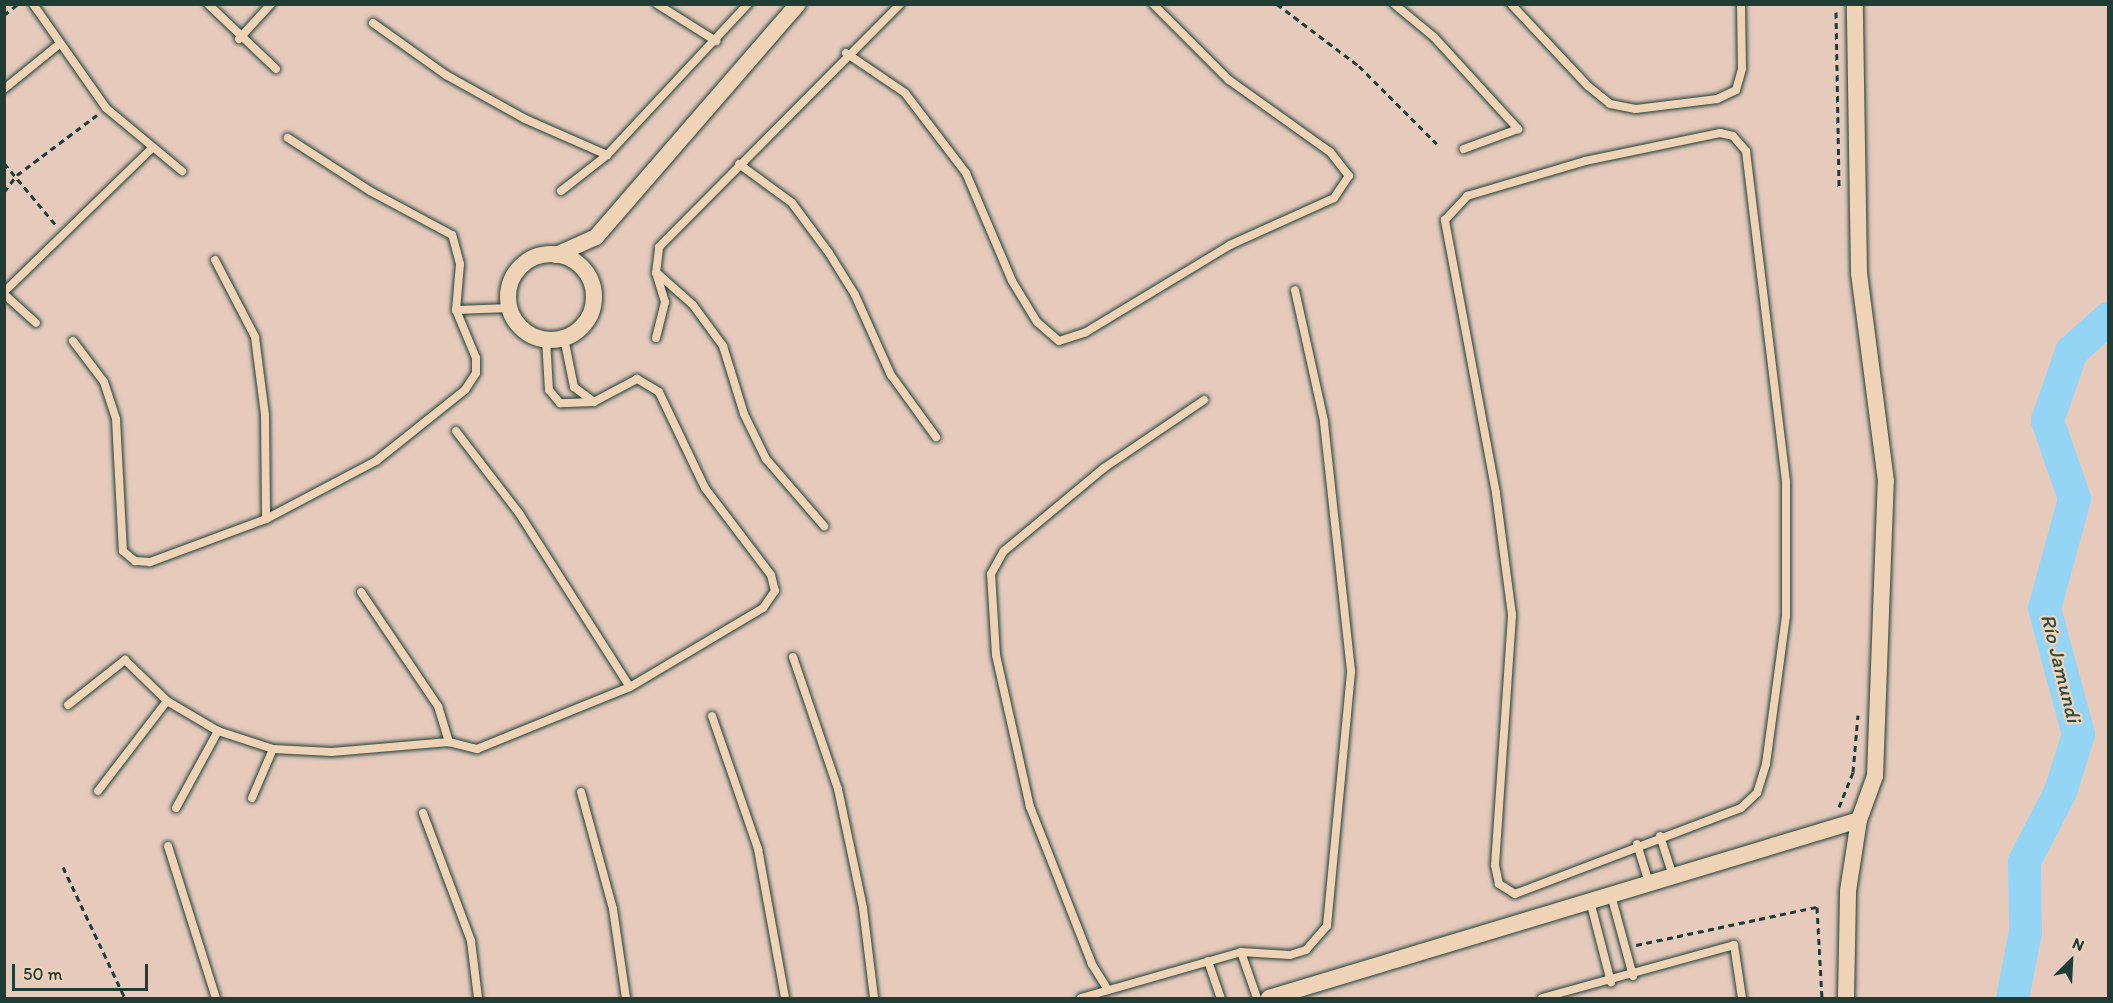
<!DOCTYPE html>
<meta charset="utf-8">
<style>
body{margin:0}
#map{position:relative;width:2113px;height:1003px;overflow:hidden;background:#e6cbbd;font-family:Itim,sans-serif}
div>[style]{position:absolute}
.river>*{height:33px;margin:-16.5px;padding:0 16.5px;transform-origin:16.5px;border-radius:16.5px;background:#94d5f5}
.path>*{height:3px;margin-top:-1.5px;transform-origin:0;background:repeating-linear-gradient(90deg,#1f3d34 0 6px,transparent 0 10.5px)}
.roads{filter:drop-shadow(0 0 2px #1f3d34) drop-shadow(0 0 2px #1f3d34)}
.service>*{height:8px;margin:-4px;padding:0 4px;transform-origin:4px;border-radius:4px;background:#efd3b6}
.minor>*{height:16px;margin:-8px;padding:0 8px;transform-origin:8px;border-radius:8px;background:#efd3b6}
.minor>.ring{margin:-8px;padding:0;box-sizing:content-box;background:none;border:16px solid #efd3b6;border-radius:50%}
span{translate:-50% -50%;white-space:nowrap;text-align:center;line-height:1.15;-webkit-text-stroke:4.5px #efd3b6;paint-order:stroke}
.water-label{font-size:21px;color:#2b4c47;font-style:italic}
.frame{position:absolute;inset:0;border:6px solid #1f3d34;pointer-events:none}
.north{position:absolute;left:2041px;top:931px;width:60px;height:60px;-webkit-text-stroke:4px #efd3b6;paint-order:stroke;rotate:24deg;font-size:16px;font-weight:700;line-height:24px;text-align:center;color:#1f3d34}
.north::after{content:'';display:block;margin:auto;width:21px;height:27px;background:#1f3d34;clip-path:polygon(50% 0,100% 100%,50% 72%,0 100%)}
.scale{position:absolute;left:12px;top:964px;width:136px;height:27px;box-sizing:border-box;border:3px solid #1f3d34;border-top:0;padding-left:8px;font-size:18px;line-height:21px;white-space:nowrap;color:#1f3d34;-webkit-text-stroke:4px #efd3b6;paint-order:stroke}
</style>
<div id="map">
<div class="river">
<div style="left:2012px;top:998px;width:68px;rotate:-79deg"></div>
<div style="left:2025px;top:931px;width:70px;rotate:-90.8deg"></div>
<div style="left:2024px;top:861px;width:79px;rotate:-62.8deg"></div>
<div style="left:2060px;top:791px;width:60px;rotate:-72.5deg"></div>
<div style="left:2078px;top:734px;width:131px;rotate:-105.1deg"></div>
<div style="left:2044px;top:608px;width:114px;rotate:-74.7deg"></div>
<div style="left:2074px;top:498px;width:83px;rotate:-109.1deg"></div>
<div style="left:2047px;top:420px;width:73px;rotate:-70.8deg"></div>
<div style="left:2071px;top:351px;width:50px;rotate:-41.7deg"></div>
</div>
<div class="path">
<div style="left:1277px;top:4px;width:103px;rotate:37.1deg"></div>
<div style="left:1359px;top:66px;width:110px;rotate:45deg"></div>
<div style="left:1836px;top:12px;width:177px;rotate:89deg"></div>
<div style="left:4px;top:15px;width:18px;rotate:-38deg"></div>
<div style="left:4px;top:163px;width:80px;rotate:50.1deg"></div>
<div style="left:4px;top:192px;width:21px;rotate:-53deg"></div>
<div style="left:17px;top:175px;width:100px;rotate:-36.9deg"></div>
<div style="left:1839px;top:807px;width:38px;rotate:-68deg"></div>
<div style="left:1853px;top:772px;width:57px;rotate:-85deg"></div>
<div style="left:63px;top:867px;width:145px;rotate:64.7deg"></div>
<div style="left:1636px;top:945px;width:185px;rotate:-11.9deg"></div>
<div style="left:1817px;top:907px;width:91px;rotate:86.9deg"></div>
</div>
<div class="roads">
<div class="service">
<div style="left:33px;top:4px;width:127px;rotate:54.9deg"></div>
<div style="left:106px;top:108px;width:99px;rotate:39.7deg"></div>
<div style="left:208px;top:4px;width:94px;rotate:43.7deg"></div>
<div style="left:657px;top:4px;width:70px;rotate:32.1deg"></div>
<div style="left:1394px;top:4px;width:52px;rotate:39.5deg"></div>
<div style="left:1434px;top:37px;width:125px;rotate:47.6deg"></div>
<div style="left:1518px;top:129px;width:58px;rotate:159.7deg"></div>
<div style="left:1511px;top:4px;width:112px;rotate:46.8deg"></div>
<div style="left:1588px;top:86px;width:28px;rotate:39deg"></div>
<div style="left:1610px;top:104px;width:26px;rotate:11deg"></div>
<div style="left:1636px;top:109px;width:82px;rotate:-7deg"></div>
<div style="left:1717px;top:99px;width:21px;rotate:-25deg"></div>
<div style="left:1736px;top:90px;width:22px;rotate:-74deg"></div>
<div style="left:1742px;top:69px;width:65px;rotate:-90.9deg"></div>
<div style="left:373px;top:23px;width:90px;rotate:35.5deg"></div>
<div style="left:446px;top:75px;width:90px;rotate:29.1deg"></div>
<div style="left:525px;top:119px;width:90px;rotate:23.7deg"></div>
<div style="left:239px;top:39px;width:47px;rotate:-47.6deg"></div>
<div style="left:846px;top:53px;width:71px;rotate:34.1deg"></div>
<div style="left:905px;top:93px;width:101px;rotate:52.7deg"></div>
<div style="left:966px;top:173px;width:117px;rotate:66.9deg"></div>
<div style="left:1012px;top:281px;width:48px;rotate:58.6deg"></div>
<div style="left:1037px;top:322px;width:29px;rotate:41deg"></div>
<div style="left:1059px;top:341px;width:28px;rotate:-18deg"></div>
<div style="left:1086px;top:332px;width:168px;rotate:-31.1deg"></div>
<div style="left:1230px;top:245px;width:114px;rotate:-24.3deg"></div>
<div style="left:1334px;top:198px;width:27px;rotate:-56deg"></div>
<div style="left:1349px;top:176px;width:31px;rotate:-128deg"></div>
<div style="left:1330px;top:152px;width:124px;rotate:-144.5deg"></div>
<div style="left:1229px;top:80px;width:107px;rotate:-135deg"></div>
<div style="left:4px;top:89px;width:68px;rotate:-39.1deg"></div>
<div style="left:1720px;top:133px;width:13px;rotate:13deg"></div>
<div style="left:1733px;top:136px;width:20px;rotate:49deg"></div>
<div style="left:1746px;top:151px;width:334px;rotate:83.1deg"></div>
<div style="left:1786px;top:483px;width:133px;rotate:90deg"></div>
<div style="left:1786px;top:616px;width:149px;rotate:97.7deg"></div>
<div style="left:1766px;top:764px;width:30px;rotate:107deg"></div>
<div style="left:1757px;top:793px;width:22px;rotate:137deg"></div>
<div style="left:1741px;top:808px;width:242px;rotate:159.2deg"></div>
<div style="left:1515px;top:894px;width:19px;rotate:-148deg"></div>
<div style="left:1499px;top:884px;width:19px;rotate:-102deg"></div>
<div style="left:1495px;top:865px;width:251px;rotate:-86.1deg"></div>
<div style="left:1512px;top:615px;width:123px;rotate:-97.5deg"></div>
<div style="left:1496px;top:493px;width:278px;rotate:-100.6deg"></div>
<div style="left:1445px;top:220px;width:33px;rotate:-47deg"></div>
<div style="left:1467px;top:196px;width:123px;rotate:-16.5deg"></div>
<div style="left:1585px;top:161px;width:138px;rotate:-11.7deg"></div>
<div style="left:739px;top:164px;width:66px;rotate:36.3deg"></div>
<div style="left:792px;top:203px;width:62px;rotate:53.5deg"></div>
<div style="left:829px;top:253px;width:49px;rotate:58.2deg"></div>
<div style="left:855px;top:295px;width:88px;rotate:65.8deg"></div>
<div style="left:891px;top:375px;width:77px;rotate:54deg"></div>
<div style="left:561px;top:191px;width:58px;rotate:-38deg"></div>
<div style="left:607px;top:155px;width:207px;rotate:-47deg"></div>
<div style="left:215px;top:260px;width:87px;rotate:62.5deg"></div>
<div style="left:255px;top:337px;width:79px;rotate:82.7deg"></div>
<div style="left:265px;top:415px;width:104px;rotate:89.4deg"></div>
<div style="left:657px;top:273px;width:48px;rotate:41.6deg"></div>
<div style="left:693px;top:305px;width:51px;rotate:53.8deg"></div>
<div style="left:723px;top:346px;width:71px;rotate:72.8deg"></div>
<div style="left:744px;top:414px;width:50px;rotate:63.9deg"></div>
<div style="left:766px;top:459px;width:89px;rotate:49.1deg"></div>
<div style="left:4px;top:292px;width:205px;rotate:-44.2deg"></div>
<div style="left:4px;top:294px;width:43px;rotate:42.2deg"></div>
<div style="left:456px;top:310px;width:54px;rotate:-2.1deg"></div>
<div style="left:564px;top:338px;width:50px;rotate:78.5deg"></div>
<div style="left:574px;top:387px;width:25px;rotate:37deg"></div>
<div style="left:656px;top:338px;width:37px;rotate:-76deg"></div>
<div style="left:665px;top:302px;width:30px;rotate:-107deg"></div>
<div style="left:656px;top:273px;width:26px;rotate:-83deg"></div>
<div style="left:659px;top:247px;width:342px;rotate:-45.2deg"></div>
<div style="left:73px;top:341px;width:51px;rotate:52.9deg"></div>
<div style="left:104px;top:382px;width:39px;rotate:72deg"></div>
<div style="left:116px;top:419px;width:132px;rotate:87deg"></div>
<div style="left:123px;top:551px;width:16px;rotate:40deg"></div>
<div style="left:135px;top:561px;width:15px;rotate:4deg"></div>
<div style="left:150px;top:562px;width:124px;rotate:-20.3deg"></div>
<div style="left:266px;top:519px;width:124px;rotate:-27.8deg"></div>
<div style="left:376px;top:461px;width:114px;rotate:-38.6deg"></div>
<div style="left:465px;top:390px;width:20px;rotate:-57deg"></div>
<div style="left:476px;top:373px;width:15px;rotate:-90deg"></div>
<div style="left:476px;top:358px;width:52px;rotate:-112.6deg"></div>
<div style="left:456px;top:310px;width:46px;rotate:-85deg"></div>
<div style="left:460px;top:264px;width:30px;rotate:-105deg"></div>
<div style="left:452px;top:235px;width:93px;rotate:-151.8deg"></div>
<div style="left:370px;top:191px;width:98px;rotate:-147.1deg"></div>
<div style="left:456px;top:431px;width:103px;rotate:52.5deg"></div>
<div style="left:519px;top:513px;width:206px;rotate:57.5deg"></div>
<div style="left:361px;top:592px;width:138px;rotate:56deg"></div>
<div style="left:438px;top:706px;width:38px;rotate:73deg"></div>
<div style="left:793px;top:657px;width:139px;rotate:71.2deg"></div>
<div style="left:838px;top:789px;width:122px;rotate:78.1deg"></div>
<div style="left:863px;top:908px;width:91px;rotate:83deg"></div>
<div style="left:68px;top:705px;width:73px;rotate:-38.3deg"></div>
<div style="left:125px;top:660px;width:59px;rotate:44.3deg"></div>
<div style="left:167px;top:701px;width:59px;rotate:30.5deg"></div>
<div style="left:218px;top:731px;width:58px;rotate:18.1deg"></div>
<div style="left:273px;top:749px;width:59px;rotate:2.9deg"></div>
<div style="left:332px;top:752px;width:117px;rotate:-4.9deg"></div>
<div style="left:449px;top:742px;width:29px;rotate:14deg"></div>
<div style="left:477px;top:749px;width:165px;rotate:-22.1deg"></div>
<div style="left:630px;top:687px;width:155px;rotate:-30.7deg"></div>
<div style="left:763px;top:608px;width:21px;rotate:-55deg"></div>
<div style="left:775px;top:591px;width:16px;rotate:-104deg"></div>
<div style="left:771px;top:575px;width:109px;rotate:-127.2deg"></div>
<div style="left:705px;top:488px;width:106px;rotate:-115.6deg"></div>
<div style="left:659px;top:392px;width:26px;rotate:-149deg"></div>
<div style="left:637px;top:379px;width:49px;rotate:151.9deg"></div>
<div style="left:594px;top:402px;width:34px;rotate:178deg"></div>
<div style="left:560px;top:403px;width:17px;rotate:-130deg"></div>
<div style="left:549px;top:390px;width:50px;rotate:-93.4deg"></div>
<div style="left:712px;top:716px;width:141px;rotate:70.9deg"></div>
<div style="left:758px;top:849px;width:151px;rotate:79.7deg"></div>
<div style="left:98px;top:791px;width:113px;rotate:-52.5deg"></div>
<div style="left:581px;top:792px;width:121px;rotate:74.7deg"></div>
<div style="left:613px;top:909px;width:90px;rotate:81.7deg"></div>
<div style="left:252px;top:798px;width:53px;rotate:-66.8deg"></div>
<div style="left:176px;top:808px;width:88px;rotate:-61.4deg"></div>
<div style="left:423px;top:813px;width:137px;rotate:69.4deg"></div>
<div style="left:471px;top:941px;width:57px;rotate:83deg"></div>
<div style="left:1660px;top:836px;width:42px;rotate:72deg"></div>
<div style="left:1637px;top:844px;width:41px;rotate:72.9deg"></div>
<div style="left:168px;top:846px;width:159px;rotate:72.5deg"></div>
<div style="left:1611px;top:895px;width:84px;rotate:74.8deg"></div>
<div style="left:1590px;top:901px;width:84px;rotate:75.5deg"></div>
<div style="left:1241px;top:952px;width:49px;rotate:70.8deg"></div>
<div style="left:1208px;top:961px;width:39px;rotate:71deg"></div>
<div style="left:1108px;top:990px;width:31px;rotate:-122deg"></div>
<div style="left:1092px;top:964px;width:169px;rotate:-111.5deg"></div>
<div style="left:1030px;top:807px;width:156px;rotate:-102.6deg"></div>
<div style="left:996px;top:655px;width:81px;rotate:-93.5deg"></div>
<div style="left:991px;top:574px;width:26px;rotate:-61deg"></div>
<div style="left:1004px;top:551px;width:130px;rotate:-39.7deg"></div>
<div style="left:1104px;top:468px;width:121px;rotate:-34.2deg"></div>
<div style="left:1081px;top:998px;width:166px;rotate:-16deg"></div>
<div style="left:1241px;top:952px;width:49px;rotate:3.5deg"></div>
<div style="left:1290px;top:955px;width:17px;rotate:-17deg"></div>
<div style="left:1306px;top:950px;width:32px;rotate:-49deg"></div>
<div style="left:1327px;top:926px;width:256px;rotate:-84.6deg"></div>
<div style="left:1351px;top:671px;width:251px;rotate:-96.2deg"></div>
<div style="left:1324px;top:421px;width:134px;rotate:-102.5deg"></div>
<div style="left:1542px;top:998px;width:199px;rotate:-15.4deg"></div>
<div style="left:1734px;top:945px;width:54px;rotate:81.4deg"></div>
</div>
<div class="minor">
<div class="ring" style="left:508px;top:254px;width:70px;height:70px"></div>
<div style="left:556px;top:255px;width:44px;rotate:-24.2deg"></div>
<div style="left:596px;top:237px;width:308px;rotate:-49.1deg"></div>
<div style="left:1269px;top:998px;width:616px;rotate:-16.79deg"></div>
<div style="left:1846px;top:998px;width:107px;rotate:-88.9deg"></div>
<div style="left:1848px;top:891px;width:72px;rotate:-81.2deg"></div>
<div style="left:1859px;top:820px;width:47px;rotate:-70deg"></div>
<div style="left:1875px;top:776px;width:295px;rotate:-87.9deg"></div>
<div style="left:1886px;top:481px;width:210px;rotate:-97.4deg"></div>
<div style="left:1859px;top:273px;width:269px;rotate:-90.9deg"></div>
</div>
</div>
<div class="water-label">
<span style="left:2061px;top:668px;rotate:76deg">Río Jamundi</span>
</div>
<div class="frame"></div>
<div class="north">N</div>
<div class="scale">50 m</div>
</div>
